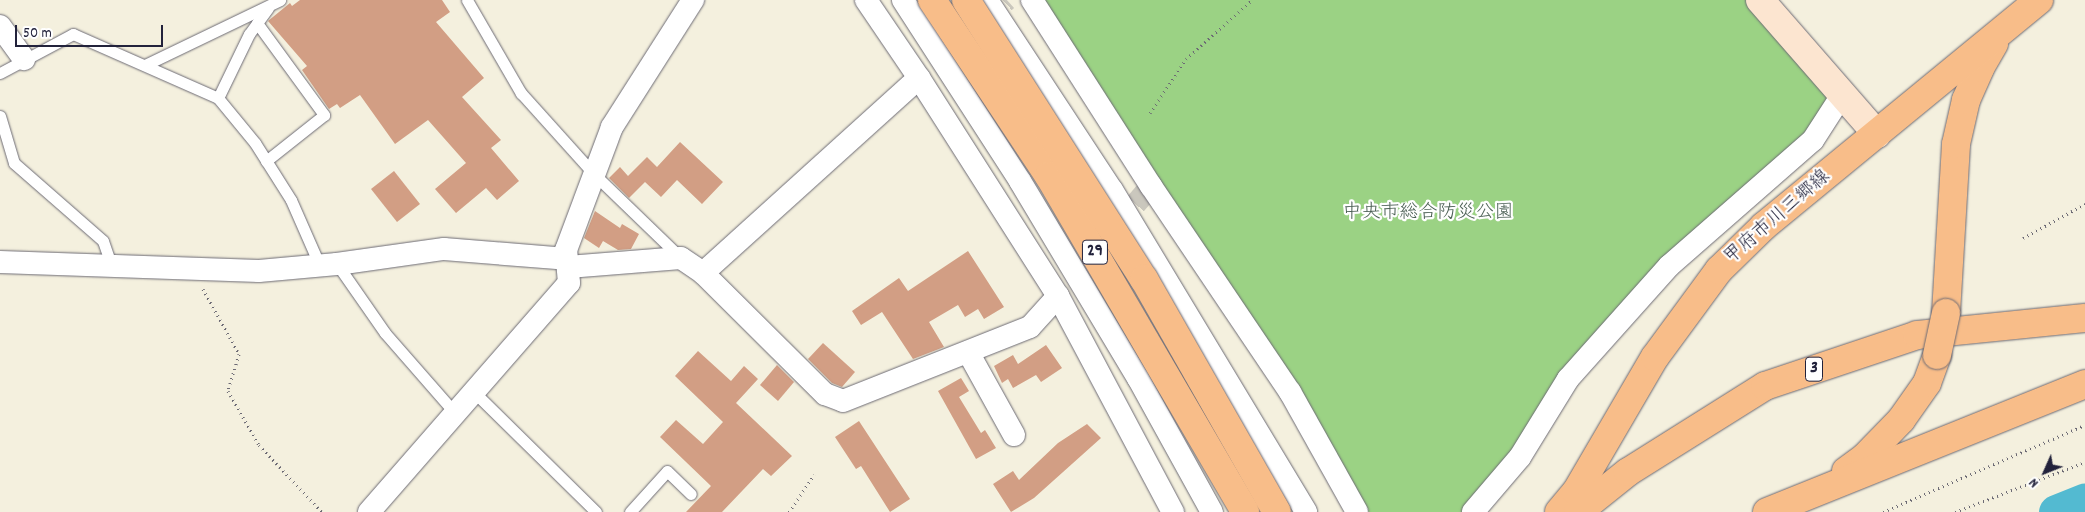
<!DOCTYPE html>
<meta charset="utf-8">
<style>
body{margin:0}
#map{position:relative;width:2085px;height:512px;overflow:hidden;background:#f4f0de;font-family:Dekko,"Klee One",sans-serif}
div>[style]{position:absolute}
.green>*{inset:0;background:#9bd284}
.river>*{height:35px;margin:-17.5px;padding:0 17.5px;transform-origin:17.5px;border-radius:17.5px;background:#53bad1}
.building>*{inset:0;background:#d29e84}
.street-tunnel>*{height:22px;margin-top:-11px;transform-origin:0;background:repeating-linear-gradient(90deg,#cac7bd 0 22px,transparent 0 33px)}
.path>*{height:3px;margin-top:-1.5px;transform-origin:0;background:repeating-linear-gradient(90deg,#6c6a74 0 1px,transparent 0 5px)}
.roads{filter:drop-shadow(0 0 1px #6c6a74) drop-shadow(0 0 1px #6c6a74)}
.lane>*{height:11px;margin:-5.5px;padding:0 5.5px;transform-origin:5.5px;border-radius:5.5px;background:#fff}
.street>*{height:22px;margin:-11px;padding:0 11px;transform-origin:11px;border-radius:11px;background:#fff}
.secondary>*{height:28px;margin:-14px;padding:0 14px;transform-origin:14px;border-radius:14px;background:#fce5d0}
.primary>*{height:28px;margin:-14px;padding:0 14px;transform-origin:14px;border-radius:14px;background:#f8bd89}
.bridges{filter:drop-shadow(0 0 1px #6c6a74) drop-shadow(0 0 1px #6c6a74)}
.primary-bridge>*{height:28px;margin:-14px;padding:0 14px;transform-origin:14px;border-radius:14px;background:#f8bd89}
.highway-bridge>*{height:28px;margin:-14px;padding:0 14px;transform-origin:14px;border-radius:14px;background:#f8bd89}
span{translate:-50% -50%;white-space:nowrap;text-align:center;line-height:1.15;-webkit-text-stroke:4.5px #fff;paint-order:stroke}
.shield-label span{padding:1px 4px;background:#fff;border:1px solid;border-radius:4px;-webkit-text-stroke-width:0}
.shield-label{font-size:18px;color:#22223b;font-weight:700}
.park-label{font-size:19px;color:#4c6055}
.street-label{font-size:19px;color:#22223b}
.north{position:absolute;left:2020px;top:447px;width:50px;height:50px;-webkit-text-stroke:4px #fff;paint-order:stroke;rotate:226deg;font-size:14px;font-weight:700;line-height:20px;text-align:center;color:#22223b}
.north::after{content:'';display:block;margin:auto;width:18px;height:22px;background:#22223b;clip-path:polygon(50% 0,100% 100%,50% 72%,0 100%)}
.scale{position:absolute;left:15px;top:25px;width:148px;height:22px;box-sizing:border-box;border:2px solid #22223b;border-top:0;padding-left:6px;font-size:15px;line-height:18px;white-space:nowrap;color:#22223b;-webkit-text-stroke:4px #fff;paint-order:stroke}
</style>
<div id="map">
<div class="green">
<div style="clip-path:polygon(1032px 0,1760px 0,1842px 95px,1813px 140px,1669px 266px,1473px 512px,1357px 512px)"></div>
</div>
<div class="river">
<div style="left:2056px;top:512px;width:31px;rotate:-22deg"></div>
</div>
<div class="building">
<div style="clip-path:polygon(300px 0,442px 0,450px 12px,436px 22px,484px 78px,462px 97px,501px 140px,491px 148px,519px 181px,497px 200px,486px 188px,456px 213px,435px 189px,466px 163px,428px 120px,395px 144px,360px 95px,340px 108px,337px 104px,329px 109px,302px 70px,307px 66px,268px 21px,290px 3px,292px 6px)"></div>
<div style="clip-path:polygon(680px 142px,723px 182px,702px 204px,677px 180px,661px 197px,645px 182px,629px 198px,609px 178px,620px 167px,628px 176px,647px 157px,657px 167px)"></div>
<div style="clip-path:polygon(394px 171px,420px 204px,397px 222px,371px 189px)"></div>
<div style="clip-path:polygon(595px 211px,620px 228px,622px 224px,639px 234px,631px 249px,618px 250px,603px 241px,599px 248px,584px 238px)"></div>
<div style="clip-path:polygon(968px 251px,1004px 307px,984px 319px,978px 309px,965px 317px,958px 305px,929px 322px,944px 347px,913px 359px,882px 312px,861px 325px,852px 311px,899px 278px,908px 291px)"></div>
<div style="clip-path:polygon(823px 343px,855px 372px,842px 387px,832px 383px,808px 359px)"></div>
<div style="clip-path:polygon(1046px 345px,1062px 368px,1041px 382px,1036px 375px,1013px 388px,1008px 379px,1002px 383px,994px 366px,1013px 355px,1018px 364px)"></div>
<div style="clip-path:polygon(698px 351px,731px 381px,744px 366px,758px 379px,736px 403px,792px 456px,771px 476px,763px 469px,722px 512px,686px 512px,711px 486px,660px 437px,676px 420px,703px 444px,723px 422px,675px 376px)"></div>
<div style="clip-path:polygon(777px 365px,794px 382px,778px 401px,760px 385px)"></div>
<div style="clip-path:polygon(961px 378px,969px 391px,959px 397px,981px 433px,985px 430px,996px 448px,976px 459px,938px 391px)"></div>
<div style="clip-path:polygon(859px 421px,910px 499px,890px 512px,861px 466px,856px 469px,835px 437px)"></div>
<div style="clip-path:polygon(1087px 424px,1101px 438px,1034px 498px,1011px 512px,993px 484px,1013px 471px,1019px 480px,1058px 443px)"></div>
</div>
<div class="street-tunnel">
<div style="left:980px;top:24px;width:36px;rotate:-42deg"></div>
<div style="left:1114px;top:229px;width:57px;rotate:-49.3deg"></div>
</div>
<div class="path">
<div style="left:1150px;top:113px;width:65px;rotate:-56.3deg"></div>
<div style="left:1186px;top:59px;width:89px;rotate:-41.8deg"></div>
<div style="left:2023px;top:238px;width:71px;rotate:-28.7deg"></div>
<div style="left:203px;top:289px;width:74px;rotate:61deg"></div>
<div style="left:239px;top:354px;width:39px;rotate:107deg"></div>
<div style="left:228px;top:391px;width:62px;rotate:60.1deg"></div>
<div style="left:259px;top:445px;width:92px;rotate:46.8deg"></div>
<div style="left:789px;top:512px;width:45px;rotate:-56deg"></div>
<div style="left:1883px;top:512px;width:220px;rotate:-23.3deg"></div>
<div style="left:1955px;top:512px;width:139px;rotate:-21deg"></div>
</div>
<div class="roads">
<div class="lane">
<div style="left:467px;top:0;width:108px;rotate:59.9deg"></div>
<div style="left:521px;top:93px;width:109px;rotate:48deg"></div>
<div style="left:594px;top:174px;width:120px;rotate:44deg"></div>
<div style="left:268px;top:8px;width:32px;rotate:126deg"></div>
<div style="left:249px;top:34px;width:71px;rotate:115.8deg"></div>
<div style="left:218px;top:98px;width:58px;rotate:50.6deg"></div>
<div style="left:255px;top:143px;width:67px;rotate:57.7deg"></div>
<div style="left:291px;top:200px;width:72px;rotate:66.3deg"></div>
<div style="left:257px;top:23px;width:114px;rotate:53.9deg"></div>
<div style="left:324px;top:115px;width:74px;rotate:141.6deg"></div>
<div style="left:145px;top:65px;width:150px;rotate:-25.7deg"></div>
<div style="left:0;top:73px;width:83px;rotate:-28.1deg"></div>
<div style="left:73px;top:34px;width:158px;rotate:23.8deg"></div>
<div style="left:0;top:116px;width:49px;rotate:73.4deg"></div>
<div style="left:14px;top:163px;width:118px;rotate:41.2deg"></div>
<div style="left:103px;top:241px;width:24px;rotate:71deg"></div>
<div style="left:337px;top:264px;width:84px;rotate:55.2deg"></div>
<div style="left:385px;top:333px;width:106px;rotate:48.8deg"></div>
<div style="left:474px;top:392px;width:171px;rotate:44.5deg"></div>
<div style="left:630px;top:512px;width:55px;rotate:-47.9deg"></div>
<div style="left:667px;top:471px;width:33px;rotate:44deg"></div>
</div>
<div class="street">
<div style="left:866px;top:0;width:94px;rotate:55.8deg"></div>
<div style="left:919px;top:78px;width:259px;rotate:57.5deg"></div>
<div style="left:903px;top:0;width:216px;rotate:57.1deg"></div>
<div style="left:1020px;top:181px;width:230px;rotate:59.1deg"></div>
<div style="left:1138px;top:378px;width:153px;rotate:61.1deg"></div>
<div style="left:987px;top:0;width:227px;rotate:56.7deg"></div>
<div style="left:1112px;top:190px;width:376px;rotate:58.9deg"></div>
<div style="left:1032px;top:0;width:221px;rotate:57.4deg"></div>
<div style="left:1151px;top:186px;width:249px;rotate:56deg"></div>
<div style="left:1290px;top:392px;width:137px;rotate:60.8deg"></div>
<div style="left:0;top:26px;width:41px;rotate:54deg"></div>
<div style="left:0;top:262px;width:259px;rotate:2deg"></div>
<div style="left:259px;top:271px;width:78px;rotate:-5.1deg"></div>
<div style="left:337px;top:264px;width:108px;rotate:-8deg"></div>
<div style="left:444px;top:249px;width:123px;rotate:4.6deg"></div>
<div style="left:568px;top:267px;width:113px;rotate:-4.6deg"></div>
<div style="left:681px;top:258px;width:27px;rotate:34deg"></div>
<div style="left:703px;top:273px;width:172px;rotate:44.8deg"></div>
<div style="left:825px;top:394px;width:19px;rotate:21deg"></div>
<div style="left:843px;top:401px;width:201px;rotate:-21.6deg"></div>
<div style="left:1030px;top:327px;width:42px;rotate:-47.9deg"></div>
<div style="left:1058px;top:296px;width:245px;rotate:62deg"></div>
<div style="left:703px;top:273px;width:291px;rotate:-42.1deg"></div>
<div style="left:968px;top:352px;width:95px;rotate:61deg"></div>
<div style="left:369px;top:512px;width:304px;rotate:-48.9deg"></div>
<div style="left:569px;top:283px;width:33px;rotate:-95deg"></div>
<div style="left:566px;top:250px;width:131px;rotate:-69.5deg"></div>
<div style="left:612px;top:127px;width:151px;rotate:-57.5deg"></div>
<div style="left:1473px;top:512px;width:72px;rotate:-49.5deg"></div>
<div style="left:1520px;top:457px;width:92px;rotate:-58.4deg"></div>
<div style="left:1568px;top:379px;width:152px;rotate:-48.2deg"></div>
<div style="left:1669px;top:266px;width:191px;rotate:-41.2deg"></div>
<div style="left:1813px;top:140px;width:54px;rotate:-57.2deg"></div>
</div>
<div class="secondary">
<div style="left:1760px;top:0;width:178px;rotate:48.9deg"></div>
</div>
<div class="primary">
<div style="left:1946px;top:313px;width:169px;rotate:-86.6deg"></div>
<div style="left:1956px;top:144px;width:45px;rotate:-77.2deg"></div>
<div style="left:1966px;top:100px;width:35px;rotate:-66deg"></div>
<div style="left:1980px;top:68px;width:28px;rotate:-60deg"></div>
<div style="left:1846px;top:471px;width:24px;rotate:-36deg"></div>
<div style="left:1865px;top:457px;width:52px;rotate:-45.8deg"></div>
<div style="left:1901px;top:420px;width:45px;rotate:-54.9deg"></div>
<div style="left:1927px;top:383px;width:30px;rotate:-70deg"></div>
<div style="left:1559px;top:512px;width:26px;rotate:-50deg"></div>
<div style="left:1576px;top:492px;width:156px;rotate:-59.7deg"></div>
<div style="left:1655px;top:357px;width:108px;rotate:-53.7deg"></div>
<div style="left:1719px;top:270px;width:63px;rotate:-44.4deg"></div>
<div style="left:1764px;top:226px;width:356px;rotate:-39.4deg"></div>
<div style="left:1578px;top:512px;width:64px;rotate:-38.7deg"></div>
<div style="left:1628px;top:472px;width:162px;rotate:-32.1deg"></div>
<div style="left:1765px;top:386px;width:160px;rotate:-18.5deg"></div>
<div style="left:1917px;top:335px;width:169px;rotate:-5.8deg"></div>
<div style="left:1767px;top:512px;width:343px;rotate:-21.9deg"></div>
</div>
</div>
<div class="bridges">
<div class="primary-bridge">
<div style="left:1937px;top:355px;width:43px;rotate:-77.9deg"></div>
</div>
<div class="highway-bridge">
<div style="left:932px;top:0;width:211px;rotate:56.4deg"></div>
<div style="left:1049px;top:176px;width:389px;rotate:59.7deg"></div>
<div style="left:966px;top:0;width:331px;rotate:57.5deg"></div>
<div style="left:1144px;top:279px;width:268px;rotate:60.3deg"></div>
</div>
</div>
<div class="shield-label">
<span style="left:1095px;top:252px">29</span>
<span style="left:1814px;top:369px">3</span>
</div>
<div class="park-label">
<span style="left:1428px;top:214px">中央市総合防災公園</span>
</div>
<div class="street-label">
<span style="left:1778px;top:218px;rotate:-41deg">甲府市川三郷線</span>
</div>
<div class="north">N</div>
<div class="scale">50 m</div>
</div>
